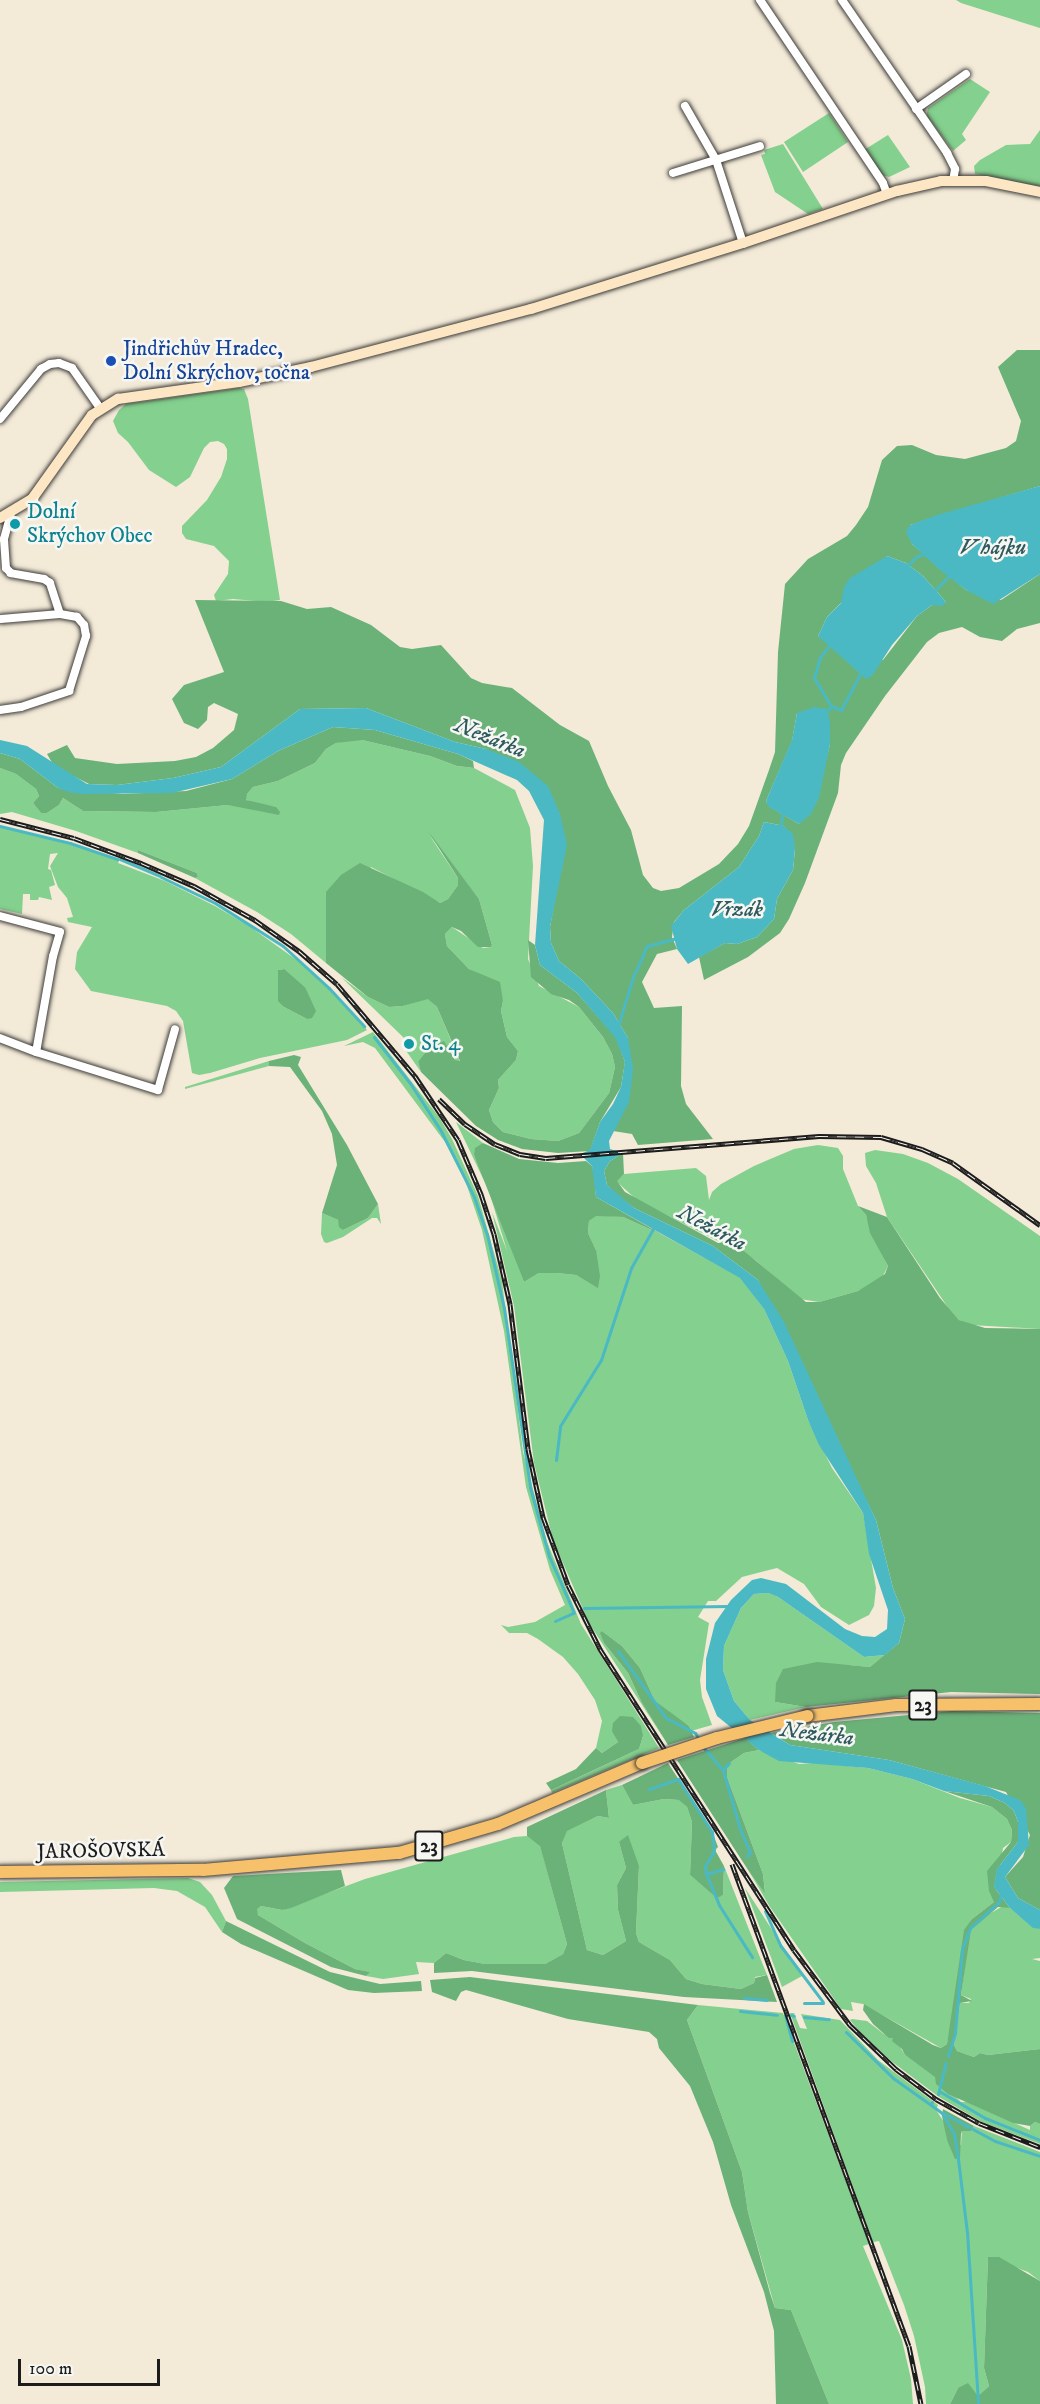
<!DOCTYPE html>
<meta charset="utf-8">
<style>
body{margin:0}
#map{position:relative;width:1040px;height:2404px;overflow:hidden;background:#f3ead8;font-family:"IM FELL DW Pica",serif}
div>[style]{position:absolute}
.green>*{inset:0;background:#84d08e}
.forest>*{inset:0;background:#6bb279}
.water>*{inset:0;background:#4bb9c3}
.stream>*{height:3px;margin:-1.5px;padding:0 1.5px;transform-origin:1.5px;border-radius:1.5px;background:#4bb9c3}
.roads{filter:drop-shadow(0 0 2px #3c3b38) drop-shadow(0 0 2px #3c3b38)}
.street>*{height:8px;margin:-4px;padding:0 4px;transform-origin:4px;border-radius:4px;background:#fff}
.secondary>*{height:10px;margin:-5px;padding:0 5px;transform-origin:5px;border-radius:5px;background:#fce6c4}
.primary>*{height:12px;margin:-6px;padding:0 6px;transform-origin:6px;border-radius:6px;background:#f7c06b}
.rail>*{height:5px;margin-top:-2.5px;transform-origin:0;background:repeating-linear-gradient(90deg,#f6f6f2 0 9px,#1c1c1c 0 18px);box-sizing:border-box;border-block:2px solid #1c1c1c}
.bridges{filter:drop-shadow(0 0 2px #3c3b38) drop-shadow(0 0 2px #3c3b38)}
.primary-bridge>*{height:12px;margin:-6px;padding:0 6px;transform-origin:6px;border-radius:6px;background:#f7c06b}
.dots>*{width:16px;height:16px;translate:-50% -50%;box-sizing:border-box;border:3px solid #f6f6f2;border-radius:50%}
span{translate:-50% -50%;white-space:nowrap;text-align:center;line-height:1.15;-webkit-text-stroke:5px #f6f6f2;paint-order:stroke}
.shield-label span{padding:2px 4px;background:#f6f6f2;border:2px solid;border-radius:4px;-webkit-text-stroke-width:0}
.shield-label{font-size:20px;color:#1c1c1c;font-weight:700}
.transit-label{font-size:21px;color:#164399}
.left{translate:0 -50%;text-align:left}
.culture-label{font-size:21px;color:#0d838f}
.street-label{font-size:21px;color:#1c1c1c}
.water-label{font-size:22px;color:#2f5b5f;font-style:italic}
.scale{position:absolute;left:18px;top:2359px;width:142px;height:27px;box-sizing:border-box;border:3px solid #1c1c1c;border-top:0;padding-left:8px;font-size:18px;line-height:21px;white-space:nowrap;color:#1c1c1c;-webkit-text-stroke:4px #f6f6f2;paint-order:stroke}
</style>
<div id="map">
<div class="green">
<div style="clip-path:polygon(956px 0,1040px 0,1040px 28px,961px 3px)"></div>
<div style="clip-path:polygon(970px 79px,990px 92px,962px 134px,966px 140px,953px 151px,927px 116px,927px 112px,928px 108px)"></div>
<div style="clip-path:polygon(829px 113px,848px 142px,803px 172px,784px 142px)"></div>
<div style="clip-path:polygon(1040px 130px,1040px 187px,975px 174px,974px 166px,980px 160px,1006px 145px,1030px 144px)"></div>
<div style="clip-path:polygon(888px 135px,910px 167px,889px 177px,882px 175px,864px 150px)"></div>
<div style="clip-path:polygon(783px 144px,823px 209px,808px 214px,775px 192px,761px 155px,765px 154px,764px 150px)"></div>
<div style="clip-path:polygon(239px 388px,244px 389px,248px 399px,280px 600px,266px 602px,233px 599px,216px 601px,214px 595px,228px 574px,229px 561px,214px 546px,186px 539px,182px 533px,182px 526px,207px 500px,221px 477px,227px 459px,227px 449px,224px 444px,218px 441px,210px 442px,204px 448px,190px 477px,176px 487px,149px 470px,128px 442px,118px 433px,113px 421px,119px 410px,126px 404px)"></div>
<div style="clip-path:polygon(349px 740px,362px 740px,430px 756px,457px 766px,474px 768px,515px 790px,530px 828px,533px 866px,528px 959px,539px 986px,579px 1007px,603px 1037px,612px 1054px,615px 1067px,609px 1093px,579px 1133px,558px 1141px,531px 1139px,503px 1132px,493px 1122px,489px 1110px,499px 1088px,498px 1080px,516px 1060px,518px 1051px,507px 1037px,501px 1011px,503px 1001px,491px 980px,469px 969px,447px 946px,445px 934px,452px 927px,483px 948px,491px 947px,492px 945px,479px 899px,430px 836px,458px 878px,458px 885px,448px 899px,440px 903px,371px 867px,326px 933px,326px 963px,291px 934px,257px 912px,195px 878px,198px 877px,197px 873px,138px 850px,138px 853px,76px 831px,12px 812px,0 814px,0 768px,16px 774px,36px 789px,39px 796px,33px 803px,41px 813px,47px 813px,59px 805px,63px 798px,83px 811px,156px 812px,228px 805px,276px 807px,252px 803px,245px 799px,247px 794px,253px 787px,278px 781px,315px 763px,326px 749px,336px 743px)"></div>
<div style="clip-path:polygon(evenodd,0 826px,105px 854px,120px 859px,118px 863px,165px 881px,215px 906px,249px 926px,305px 966px,330px 988px,367px 1030px,347px 1040px,260px 1058px,210px 1073px,199px 1075px,192px 1073px,183px 1021px,176px 1011px,167px 1006px,91px 991px,75px 969px,77px 952px,92px 927px,68px 922px,67px 918px,73px 917px,67px 898px,58px 887px,50px 866px,58px 853px,50px 854px,48px 869px,51px 870px,55px 885px,49px 887px,52px 900px,39px 897px,38px 900px,30px 900px,30px 894px,23px 894px,22px 914px,0 909px,0 826px,283px 969px,305px 987px,307px 1019px,284px 1007px,278px 994px,278px 970px,283px 969px)"></div>
<div style="clip-path:polygon(341px 977px,368px 997px,389px 1007px,403px 1006px,428px 998px,437px 1007px,460px 1062px,455px 1060px,450px 1049px,418px 1062px,421px 1072px,402px 1045px,404px 1038px,401px 1035px)"></div>
<div style="clip-path:polygon(373px 1032px,439px 1117px,452px 1139px,478px 1196px,502px 1281px,523px 1452px,547px 1542px,581px 1624px,659px 1748px,552px 1793px,551px 1790px,639px 1749px,643px 1736px,613px 1723px,613px 1731px,618px 1742px,602px 1753px,596px 1748px,602px 1721px,595px 1700px,578px 1674px,563px 1657px,538px 1639px,527px 1633px,509px 1633px,501px 1625px,508px 1627px,535px 1622px,565px 1605px,550px 1570px,526px 1487px,504px 1331px,482px 1230px,465px 1180px,445px 1142px,375px 1048px,363px 1042px,344px 1046px)"></div>
<div style="clip-path:polygon(269px 1061px,269px 1066px,185px 1089px,185px 1087px)"></div>
<div style="clip-path:polygon(456px 1122px,483px 1143px,474px 1155px,492px 1196px,524px 1282px,539px 1273px,556px 1273px,576px 1275px,592px 1284px,596px 1250px,588px 1233px,589px 1221px,596px 1215px,623px 1217px,663px 1235px,741px 1278px,764px 1309px,788px 1361px,808px 1420px,832px 1468px,863px 1513px,876px 1588px,874px 1606px,869px 1615px,849px 1625px,821px 1607px,804px 1584px,777px 1568px,742px 1577px,716px 1601px,708px 1601px,698px 1617px,709px 1623px,700px 1680px,702px 1697px,712px 1725px,691px 1731px,689px 1726px,665px 1710px,655px 1701px,640px 1668px,622px 1646px,602px 1631px,604px 1643px,628px 1673px,642px 1703px,668px 1745px,589px 1623px,553px 1540px,534px 1463px,514px 1306px,492px 1212px,507px 1251px,489px 1191px)"></div>
<div style="clip-path:polygon(818px 1145px,838px 1148px,843px 1156px,843px 1169px,858px 1206px,866px 1215px,871px 1233px,888px 1266px,882px 1278px,872px 1284px,858px 1291px,819px 1302px,800px 1299px,755px 1260px,637px 1200px,616px 1181px,624px 1174px,696px 1168px,706px 1176px,709px 1200px,712px 1192px,721px 1184px,754px 1166px,794px 1149px)"></div>
<div style="clip-path:polygon(875px 1150px,903px 1154px,928px 1163px,958px 1179px,1040px 1236px,1040px 1329px,971px 1325px,959px 1320px,949px 1309px,887px 1217px,876px 1183px,866px 1166px,865px 1153px)"></div>
<div style="clip-path:polygon(378px 1204px,381px 1224px,377px 1218px,372px 1218px,343px 1237px,327px 1243px,324px 1242px,321px 1234px,322px 1213px,338px 1220px,343px 1230px,368px 1218px)"></div>
<div style="clip-path:polygon(768px 1593px,778px 1597px,864px 1657px,885px 1655px,870px 1667px,847px 1665px,775px 1702px,806px 1707px,750px 1720px,734px 1701px,723px 1670px,724px 1646px,741px 1608px,754px 1594px)"></div>
<div style="clip-path:polygon(759px 1750px,799px 1764px,815px 1763px,868px 1768px,912px 1779px,960px 1798px,992px 1807px,1007px 1819px,1012px 1830px,1011px 1842px,1003px 1848px,994px 1902px,972px 1919px,947px 2044px,941px 2048px,863px 2004px,851px 2002px,853px 2011px,841px 2009px,770px 1907px,750px 1873px,765px 1892px,763px 1874px,727px 1777px,727px 1767px,731px 1762px,744px 1753px)"></div>
<div style="clip-path:polygon(622px 1785px,633px 1805px,664px 1799px,680px 1800px,687px 1807px,692px 1822px,690px 1875px,717px 1897px,723px 1895px,724px 1866px,767px 1975px,755px 1977px,754px 1983px,741px 1989px,702px 1984px,686px 1979px,670px 1960px,639px 1942px,636px 1933px,639px 1866px,619px 1842px,626px 1868px,617px 1885px,618px 1910px,626px 1941px,603px 1955px,587px 1950px,562px 1843px,566px 1831px,598px 1816px,609px 1818px,606px 1790px)"></div>
<div style="clip-path:polygon(527px 1836px,540px 1845px,567px 1944px,563px 1954px,545px 1964px,485px 1964px,464px 1960px,446px 1953px,434px 1963px,416px 1962px,419px 1974px,383px 1979px,366px 1976px,369px 1972px,355px 1969px,305px 1943px,258px 1915px,256px 1909px,261px 1906px,282px 1910px,365px 1879px,514px 1837px)"></div>
<div style="clip-path:polygon(188px 1878px,200px 1882px,212px 1895px,226px 1921px,222px 1932px,205px 1907px,177px 1891px,154px 1888px,0 1892px,0 1882px)"></div>
<div style="clip-path:polygon(745px 1888px,802px 1976px,782px 1987px)"></div>
<div style="clip-path:polygon(1003px 1906px,1010px 1908px,1033px 1927px,1040px 1929px,1040px 1958px,1032px 1959px,1040px 1961px,1040px 2049px,988px 2055px,980px 2053px,974px 2057px,957px 2051px,954px 2045px,960px 2003px,969px 2003px,971px 1999px,961px 1995px,968px 1943px,971px 1930px,984px 1917px)"></div>
<div style="clip-path:polygon(698px 2005px,783px 2013px,869px 2244px,863px 2246px,902px 2340px,911px 2379px,913px 2404px,829px 2404px,791px 2310px,775px 2308px,748px 2212px,742px 2172px,687px 2020px)"></div>
<div style="clip-path:polygon(790px 2013px,794px 2013px,800px 2028px,807px 2029px,801px 2014px,840px 2020px,878px 2060px,938px 2105px,936px 2110px,946px 2125px,947px 2140px,961px 2145px,962px 2131px,971px 2131px,974px 2126px,1040px 2152px,1040px 2281px,1028px 2272px,988px 2257px,984px 2368px,989px 2386px,978px 2396px,973px 2391px,958px 2388px,950px 2404px,926px 2404px,925px 2387px,914px 2336px,904px 2305px,879px 2241px,873px 2242px)"></div>
<div style="clip-path:polygon(852px 2019px,867px 2021px,884px 2034px,894px 2037px,905px 2055px,936px 2077px,961px 2102px,967px 2102px,1030px 2130px,1030px 2126px,1035px 2122px,1040px 2124px,1040px 2144px,982px 2122px,939px 2097px,891px 2061px,858px 2030px,850px 2020px)"></div>
</div>
<div class="forest">
<div style="clip-path:polygon(evenodd,1017px 350px,1040px 350px,1040px 486px,910px 525px,912px 544px,966px 590px,1001px 600px,1040px 574px,1040px 623px,1017px 629px,1002px 641px,980px 637px,962px 627px,939px 633px,927px 642px,885px 696px,846px 753px,841px 765px,838px 793px,805px 883px,789px 919px,780px 933px,748px 957px,704px 980px,699px 957px,725px 943px,737px 944px,757px 937px,774px 919px,777px 899px,793px 870px,795px 849px,784px 826px,764px 822px,759px 836px,739px 867px,684px 910px,674px 922px,672px 937px,677px 949px,657px 954px,642px 982px,654px 1008px,682px 1006px,681px 1086px,686px 1104px,713px 1139px,638px 1145px,632px 1134px,613px 1131px,618px 1119px,628px 1038px,613px 1013px,581px 979px,559px 961px,551px 943px,550px 927px,558px 882px,560px 814px,486px 749px,455px 742px,366px 708px,300px 709px,221px 767px,173px 778px,117px 785px,89px 784px,54px 766px,47px 754px,67px 745px,75px 758px,117px 764px,175px 761px,196px 757px,213px 748px,234px 730px,238px 714px,214px 703px,208px 707px,207px 720px,198px 729px,184px 723px,172px 699px,184px 685px,224px 672px,195px 600px,281px 601px,307px 609px,331px 607px,371px 625px,400px 647px,412px 649px,441px 645px,471px 678px,482px 683px,512px 688px,560px 725px,589px 741px,608px 786px,631px 830px,643px 875px,653px 888px,661px 891px,679px 888px,719px 864px,738px 844px,749px 826px,769px 770px,775px 752px,778px 652px,785px 584px,808px 559px,847px 536px,856px 525px,868px 507px,882px 460px,897px 446px,912px 445px,936px 455px,965px 459px,1006px 448px,1016px 441px,1021px 421px,998px 367px,1017px 350px,887px 556px,906px 563px,923px 576px,946px 602px,932px 605px,917px 616px,883px 660px,818px 636px,827px 617px,887px 556px,1017px 350px,797px 713px,829px 733px,830px 744px,822px 777px,799px 824px,770px 807px,766px 801px,792px 741px,797px 713px)"></div>
<div style="clip-path:polygon(333px 727px,375px 730px,458px 754px,473px 761px,474px 768px,457px 766px,430px 756px,362px 740px,336px 743px,326px 749px,315px 763px,278px 781px,253px 787px,247px 794px,246px 800px,276px 807px,280px 812px,279px 815px,228px 805px,156px 812px,83px 811px,63px 798px,59px 805px,47px 813px,41px 813px,33px 803px,39px 796px,36px 789px,16px 774px,0 768px,0 753px,20px 759px,58px 788px,123px 794px,186px 791px,232px 779px,278px 751px)"></div>
<div style="clip-path:polygon(428px 831px,479px 899px,492px 945px,491px 947px,478px 947px,461px 931px,452px 927px,445px 934px,447px 946px,469px 969px,500px 982px,503px 1001px,501px 1011px,507px 1037px,518px 1051px,516px 1060px,498px 1080px,499px 1088px,489px 1110px,493px 1122px,503px 1132px,531px 1139px,558px 1141px,579px 1133px,609px 1093px,615px 1067px,612px 1054px,603px 1037px,579px 1007px,569px 1000px,551px 994px,531px 977px,528px 940px,535px 945px,540px 965px,577px 993px,616px 1037px,625px 1062px,621px 1087px,600px 1122px,590px 1151px,558px 1153px,522px 1149px,498px 1140px,476px 1126px,421px 1072px,418px 1062px,429px 1048px,444px 1041px,455px 1060px,460px 1061px,437px 1007px,428px 999px,403px 1006px,389px 1007px,368px 997px,326px 963px,326px 892px,341px 875px,360px 863px,423px 892px,440px 903px,448px 899px,458px 885px,458px 878px)"></div>
<div style="clip-path:polygon(138px 850px,197px 873px,198px 877px,195px 878px,138px 853px)"></div>
<div style="clip-path:polygon(284px 969px,305px 987px,316px 1011px,312px 1018px,307px 1019px,284px 1007px,278px 1001px,278px 970px)"></div>
<div style="clip-path:polygon(294px 1055px,301px 1057px,298px 1065px,347px 1145px,378px 1204px,368px 1218px,343px 1230px,339px 1227px,338px 1220px,322px 1213px,337px 1165px,332px 1134px,322px 1111px,290px 1067px,269px 1066px,269px 1061px)"></div>
<div style="clip-path:polygon(483px 1143px,519px 1159px,558px 1163px,586px 1161px,592px 1166px,594px 1173px,596px 1197px,663px 1235px,623px 1217px,596px 1216px,589px 1221px,588px 1233px,596px 1250px,600px 1276px,598px 1288px,576px 1275px,556px 1273px,539px 1273px,524px 1282px,474px 1155px,475px 1148px)"></div>
<div style="clip-path:polygon(623px 1153px,624px 1174px,617px 1181px,625px 1192px,718px 1243px,734px 1243px,806px 1302px,819px 1302px,858px 1291px,885px 1274px,888px 1266px,870px 1233px,866px 1215px,858px 1206px,887px 1217px,940px 1298px,959px 1320px,985px 1328px,1040px 1329px,1040px 1694px,951px 1692px,806px 1707px,775px 1702px,776px 1683px,783px 1669px,817px 1662px,870px 1667px,899px 1643px,905px 1619px,893px 1588px,876px 1520px,758px 1280px,713px 1246px,634px 1208px,618px 1196px,607px 1185px,604px 1171px,610px 1161px)"></div>
<div style="clip-path:polygon(602px 1631px,622px 1646px,640px 1668px,655px 1701px,689px 1726px,694px 1737px,668px 1745px,642px 1703px,628px 1673px,604px 1643px,600px 1633px)"></div>
<div style="clip-path:polygon(952px 1711px,1040px 1713px,1040px 1910px,1018px 1898px,1005px 1877px,1023px 1857px,1030px 1835px,1006px 1792px,889px 1760px,790px 1745px,771px 1733px,834px 1722px)"></div>
<div style="clip-path:polygon(620px 1716px,633px 1717px,641px 1726px,643px 1736px,639px 1749px,551px 1790px,546px 1783px,576px 1769px,596px 1748px,602px 1753px,618px 1742px,612px 1731px,613px 1723px)"></div>
<div style="clip-path:polygon(745px 1738px,759px 1750px,744px 1753px,731px 1762px,727px 1767px,727px 1777px,763px 1874px,765px 1893px,750px 1873px,677px 1760px)"></div>
<div style="clip-path:polygon(668px 1763px,712px 1831px,718px 1847px,715px 1850px,724px 1866px,723px 1895px,717px 1898px,690px 1875px,692px 1822px,687px 1807px,679px 1800px,664px 1799px,633px 1805px,622px 1785px)"></div>
<div style="clip-path:polygon(606px 1790px,609px 1818px,598px 1816px,567px 1831px,562px 1843px,587px 1950px,603px 1955px,626px 1941px,618px 1910px,617px 1885px,626px 1868px,619px 1842px,628px 1835px,639px 1866px,636px 1933px,639px 1942px,670px 1960px,686px 1979px,702px 1984px,741px 1989px,754px 1983px,755px 1978px,767px 1975px,777px 2002px,684px 1997px,472px 1971px,434px 1973px,434px 1963px,446px 1953px,464px 1960px,485px 1964px,545px 1964px,563px 1954px,567px 1944px,540px 1846px,527px 1836px,527px 1827px)"></div>
<div style="clip-path:polygon(944px 1791px,989px 1796px,1005px 1803px,1014px 1811px,1018px 1822px,1018px 1842px,997px 1869px,994px 1887px,1010px 1908px,998px 1907px,971px 1930px,961px 1995px,972px 2001px,960px 2003px,954px 2045px,957px 2051px,974px 2057px,980px 2053px,988px 2055px,1040px 2049px,1040px 2124px,1035px 2122px,1030px 2126px,1013px 2123px,948px 2094px,936px 2084px,935px 2077px,905px 2055px,902px 2049px,892px 2041px,893px 2038px,889px 2038px,873px 2024px,863px 2010px,864px 2004px,933px 2045px,941px 2048px,947px 2044px,964px 1930px,972px 1919px,994px 1902px,989px 1891px,987px 1871px,1011px 1842px,1012px 1830px,1007px 1819px,992px 1807px)"></div>
<div style="clip-path:polygon(341px 1870px,345px 1886px,291px 1908px,282px 1910px,261px 1906px,257px 1909px,258px 1915px,305px 1943px,355px 1969px,370px 1972px,366px 1976px,331px 1967px,237px 1919px,224px 1888px,233px 1876px)"></div>
<div style="clip-path:polygon(226px 1921px,330px 1972px,380px 1984px,421px 1981px,422px 1991px,374px 1993px,348px 1990px,241px 1944px,222px 1932px)"></div>
<div style="clip-path:polygon(470px 1977px,698px 2005px,687px 2020px,742px 2172px,748px 2212px,770px 2293px,775px 2308px,791px 2310px,829px 2404px,776px 2404px,774px 2331px,764px 2292px,731px 2205px,713px 2142px,690px 2086px,659px 2048px,657px 2039px,649px 2032px,568px 2019px,466px 1990px,461px 1992px,456px 2001px,432px 1992px,430px 1980px)"></div>
<div style="clip-path:polygon(943px 2109px,974px 2126px,971px 2131px,962px 2131px,961px 2134px,960px 2158px,955px 2159px,947px 2140px,942px 2116px)"></div>
<div style="clip-path:polygon(988px 2257px,999px 2257px,1040px 2281px,1040px 2404px,950px 2404px,958px 2388px,968px 2383px,978px 2396px,989px 2386px,984px 2368px)"></div>
</div>
<div class="water">
<div style="clip-path:polygon(1040px 486px,1040px 574px,993px 604px,966px 590px,940px 570px,912px 544px,906px 532px,910px 525px,937px 515px)"></div>
<div style="clip-path:polygon(887px 556px,906px 563px,923px 576px,946px 602px,942px 606px,932px 605px,917px 616px,892px 645px,872px 676px,866px 679px,818px 636px,827px 617px,841px 603px,844px 587px,850px 578px)"></div>
<div style="clip-path:polygon(815px 707px,826px 709px,830px 721px,830px 744px,819px 798px,811px 814px,799px 824px,769px 807px,766px 801px,792px 740px,797px 713px)"></div>
<div style="clip-path:polygon(366px 708px,455px 742px,486px 749px,519px 762px,548px 786px,560px 814px,567px 845px,550px 927px,551px 943px,559px 961px,581px 979px,613px 1013px,628px 1038px,633px 1069px,629px 1102px,609px 1141px,610px 1149px,623px 1153px,610px 1161px,604px 1171px,607px 1185px,634px 1208px,713px 1246px,758px 1280px,784px 1322px,876px 1520px,893px 1588px,905px 1619px,899px 1643px,885px 1655px,864px 1657px,778px 1597px,768px 1593px,754px 1594px,741px 1608px,724px 1646px,723px 1670px,734px 1701px,750px 1720px,790px 1745px,889px 1760px,985px 1786px,1020px 1800px,1026px 1808px,1029px 1845px,1005px 1877px,1018px 1898px,1040px 1910px,1040px 1929px,1033px 1928px,1010px 1908px,994px 1887px,997px 1869px,1018px 1842px,1018px 1822px,1014px 1811px,1005px 1803px,989px 1796px,944px 1791px,912px 1779px,868px 1768px,779px 1761px,759px 1750px,717px 1716px,706px 1689px,706px 1659px,715px 1623px,731px 1600px,752px 1580px,761px 1578px,786px 1584px,845px 1629px,862px 1636px,875px 1637px,887px 1629px,888px 1610px,869px 1554px,863px 1513px,819px 1445px,808px 1420px,788px 1361px,764px 1309px,740px 1278px,596px 1197px,592px 1166px,580px 1154px,590px 1150px,600px 1122px,613px 1104px,621px 1087px,625px 1062px,615px 1037px,577px 993px,540px 965px,535px 945px,544px 820px,529px 791px,517px 780px,458px 754px,375px 730px,333px 727px,278px 751px,232px 779px,172px 793px,81px 794px,69px 792px,58px 788px,20px 759px,0 753px,0 740px,27px 746px,87px 784px,117px 785px,173px 778px,221px 767px,300px 709px)"></div>
<div style="clip-path:polygon(764px 822px,784px 826px,793px 834px,795px 849px,793px 870px,777px 899px,774px 919px,757px 937px,737px 944px,725px 943px,688px 964px,677px 949px,671px 926px,684px 910px,739px 867px,759px 836px)"></div>
</div>
<div class="stream">
<div style="left:907px;top:566px;width:14px;rotate:-45deg"></div>
<div style="left:917px;top:556px;width:12px;rotate:-14deg"></div>
<div style="left:933px;top:592px;width:24px;rotate:-45deg"></div>
<div style="left:831px;top:706px;width:33px;rotate:-121deg"></div>
<div style="left:814px;top:678px;width:22px;rotate:-74deg"></div>
<div style="left:820px;top:657px;width:17px;rotate:-50deg"></div>
<div style="left:825px;top:715px;width:11px;rotate:-56deg"></div>
<div style="left:831px;top:706px;width:11px;rotate:22deg"></div>
<div style="left:841px;top:710px;width:43px;rotate:-62.2deg"></div>
<div style="left:0;top:826px;width:72px;rotate:13.7deg"></div>
<div style="left:70px;top:843px;width:50px;rotate:18.8deg"></div>
<div style="left:780px;top:829px;width:18px;rotate:-81deg"></div>
<div style="left:120px;top:859px;width:43px;rotate:23deg"></div>
<div style="left:161px;top:877px;width:60px;rotate:25.7deg"></div>
<div style="left:215px;top:903px;width:80px;rotate:32.3deg"></div>
<div style="left:283px;top:946px;width:62px;rotate:42.4deg"></div>
<div style="left:329px;top:988px;width:52px;rotate:47.4deg"></div>
<div style="left:618px;top:1026px;width:51px;rotate:-73deg"></div>
<div style="left:633px;top:977px;width:34px;rotate:-66deg"></div>
<div style="left:647px;top:946px;width:30px;rotate:-15deg"></div>
<div style="left:374px;top:1037px;width:58px;rotate:52deg"></div>
<div style="left:410px;top:1083px;width:57px;rotate:57.1deg"></div>
<div style="left:441px;top:1131px;width:74px;rotate:63.4deg"></div>
<div style="left:474px;top:1197px;width:39px;rotate:71deg"></div>
<div style="left:487px;top:1234px;width:76px;rotate:77.1deg"></div>
<div style="left:504px;top:1308px;width:181px;rotate:81.7deg"></div>
<div style="left:530px;top:1487px;width:72px;rotate:74.6deg"></div>
<div style="left:549px;top:1556px;width:62px;rotate:66.3deg"></div>
<div style="left:556px;top:1460px;width:34px;rotate:-83deg"></div>
<div style="left:560px;top:1426px;width:78px;rotate:-58.2deg"></div>
<div style="left:601px;top:1360px;width:97px;rotate:-71.9deg"></div>
<div style="left:631px;top:1268px;width:47px;rotate:-60.7deg"></div>
<div style="left:584px;top:1608px;width:145px;rotate:-0.8deg"></div>
<div style="left:555px;top:1621px;width:20px;rotate:-24deg"></div>
<div style="left:618px;top:1651px;width:82px;rotate:54.4deg"></div>
<div style="left:666px;top:1718px;width:33px;rotate:27deg"></div>
<div style="left:695px;top:1733px;width:9px;rotate:58deg"></div>
<div style="left:703px;top:1747px;width:30px;rotate:49deg"></div>
<div style="left:729px;top:1763px;width:9px;rotate:131deg"></div>
<div style="left:723px;top:1770px;width:61px;rotate:73.9deg"></div>
<div style="left:740px;top:1829px;width:25px;rotate:67deg"></div>
<div style="left:750px;top:1852px;width:5px;rotate:127deg"></div>
<div style="left:649px;top:1789px;width:31px;rotate:-19deg"></div>
<div style="left:678px;top:1779px;width:63px;rotate:57.3deg"></div>
<div style="left:712px;top:1832px;width:19px;rotate:84deg"></div>
<div style="left:714px;top:1851px;width:17px;rotate:121deg"></div>
<div style="left:705px;top:1866px;width:8px;rotate:83deg"></div>
<div style="left:706px;top:1874px;width:18px;rotate:-16deg"></div>
<div style="left:706px;top:1874px;width:34px;rotate:67deg"></div>
<div style="left:719px;top:1905px;width:62px;rotate:57.6deg"></div>
<div style="left:765px;top:1911px;width:37px;rotate:66deg"></div>
<div style="left:780px;top:1945px;width:71px;rotate:53deg"></div>
<div style="left:744px;top:1998px;width:23px;rotate:5deg"></div>
<div style="left:804px;top:2003px;width:19px"></div>
<div style="left:740px;top:2011px;width:37px;rotate:6deg"></div>
<div style="left:785px;top:2015px;width:27px;rotate:75deg"></div>
<div style="left:791px;top:2015px;width:3px;rotate:18deg"></div>
<div style="left:804px;top:2017px;width:25px;rotate:5deg"></div>
<div style="left:846px;top:2032px;width:66px;rotate:44.4deg"></div>
<div style="left:893px;top:2078px;width:47px;rotate:35.4deg"></div>
<div style="left:948px;top:2056px;width:24px;rotate:-73deg"></div>
<div style="left:955px;top:2033px;width:84px;rotate:-85.2deg"></div>
<div style="left:962px;top:1949px;width:22px;rotate:-69deg"></div>
<div style="left:970px;top:1928px;width:39px;rotate:-42deg"></div>
<div style="left:999px;top:1902px;width:8px;rotate:-76deg"></div>
<div style="left:939px;top:2091px;width:53px;rotate:30.4deg"></div>
<div style="left:985px;top:2118px;width:59px;rotate:21.8deg"></div>
<div style="left:938px;top:2094px;width:32px;rotate:-76deg"></div>
<div style="left:932px;top:2102px;width:3px;rotate:108deg"></div>
<div style="left:931px;top:2105px;width:14px;rotate:36deg"></div>
<div style="left:942px;top:2113px;width:24px;rotate:60deg"></div>
<div style="left:954px;top:2134px;width:25px;rotate:81deg"></div>
<div style="left:958px;top:2159px;width:74px;rotate:83deg"></div>
<div style="left:967px;top:2232px;width:172px;rotate:86.3deg"></div>
<div style="left:943px;top:2113px;width:59px;rotate:28.3deg"></div>
<div style="left:995px;top:2141px;width:47px;rotate:18.4deg"></div>
</div>
<div class="roads">
<div class="street">
<div style="left:760px;top:0;width:220px;rotate:56.1deg"></div>
<div style="left:883px;top:183px;width:12px;rotate:70deg"></div>
<div style="left:842px;top:0;width:186px;rotate:55.5deg"></div>
<div style="left:947px;top:153px;width:18px;rotate:63deg"></div>
<div style="left:955px;top:169px;width:12px;rotate:99deg"></div>
<div style="left:685px;top:106px;width:62px;rotate:60.1deg"></div>
<div style="left:716px;top:160px;width:87px;rotate:72deg"></div>
<div style="left:916px;top:109px;width:61px;rotate:-35deg"></div>
<div style="left:673px;top:173px;width:91px;rotate:-17.2deg"></div>
<div style="left:0;top:419px;width:65px;rotate:-50.6deg"></div>
<div style="left:41px;top:369px;width:10px;rotate:-29deg"></div>
<div style="left:50px;top:364px;width:9px;rotate:-6deg"></div>
<div style="left:59px;top:363px;width:14px;rotate:21deg"></div>
<div style="left:72px;top:368px;width:49px;rotate:55deg"></div>
<div style="left:1px;top:619px;width:59px;rotate:-4.8deg"></div>
<div style="left:0;top:710px;width:21px;rotate:-8deg"></div>
<div style="left:21px;top:707px;width:51px;rotate:-18.4deg"></div>
<div style="left:69px;top:691px;width:58px;rotate:-72.8deg"></div>
<div style="left:86px;top:636px;width:11px;rotate:-100deg"></div>
<div style="left:84px;top:625px;width:11px;rotate:-131deg"></div>
<div style="left:77px;top:617px;width:17px;rotate:-170deg"></div>
<div style="left:60px;top:614px;width:33px;rotate:-108deg"></div>
<div style="left:50px;top:583px;width:7px;rotate:-146deg"></div>
<div style="left:44px;top:579px;width:34px;rotate:-170deg"></div>
<div style="left:11px;top:573px;width:7px;rotate:-135deg"></div>
<div style="left:6px;top:568px;width:29px;rotate:-94deg"></div>
<div style="left:4px;top:539px;width:27px;rotate:-75deg"></div>
<div style="left:0;top:916px;width:62px;rotate:14.9deg"></div>
<div style="left:60px;top:932px;width:25px;rotate:106deg"></div>
<div style="left:53px;top:956px;width:97px;rotate:100deg"></div>
<div style="left:36px;top:1052px;width:39px;rotate:-159deg"></div>
<div style="left:36px;top:1052px;width:128px;rotate:17.3deg"></div>
<div style="left:158px;top:1090px;width:63px;rotate:-74.4deg"></div>
</div>
<div class="secondary">
<div style="left:0;top:518px;width:37px;rotate:-31deg"></div>
<div style="left:32px;top:499px;width:103px;rotate:-54.5deg"></div>
<div style="left:92px;top:415px;width:31px;rotate:-32deg"></div>
<div style="left:118px;top:399px;width:122px;rotate:-8deg"></div>
<div style="left:239px;top:382px;width:74px;rotate:-11.8deg"></div>
<div style="left:311px;top:367px;width:228px;rotate:-14.8deg"></div>
<div style="left:531px;top:309px;width:222px;rotate:-17.3deg"></div>
<div style="left:743px;top:243px;width:163px;rotate:-18.7deg"></div>
<div style="left:897px;top:191px;width:45px;rotate:-12.8deg"></div>
<div style="left:941px;top:181px;width:45px"></div>
<div style="left:986px;top:181px;width:55px;rotate:11.5deg"></div>
</div>
<div class="primary">
<div style="left:807px;top:1716px;width:90px;rotate:-7deg"></div>
<div style="left:896px;top:1705px;width:144px;rotate:-0.4deg"></div>
<div style="left:0;top:1872px;width:203px;rotate:-0.6deg"></div>
<div style="left:203px;top:1870px;width:197px;rotate:-5deg"></div>
<div style="left:399px;top:1853px;width:103px;rotate:-16.3deg"></div>
<div style="left:498px;top:1824px;width:156px;rotate:-23deg"></div>
</div>
</div>
<div class="rail">
<div style="left:0;top:819px;width:76px;rotate:14.4deg"></div>
<div style="left:74px;top:838px;width:72px;rotate:20.5deg"></div>
<div style="left:141px;top:863px;width:58px;rotate:23.5deg"></div>
<div style="left:194px;top:886px;width:70px;rotate:29.1deg"></div>
<div style="left:255px;top:920px;width:54px;rotate:35.2deg"></div>
<div style="left:299px;top:951px;width:50px;rotate:41deg"></div>
<div style="left:337px;top:984px;width:121px;rotate:49.7deg"></div>
<div style="left:415px;top:1076px;width:77px;rotate:56.1deg"></div>
<div style="left:458px;top:1140px;width:59px;rotate:66.9deg"></div>
<div style="left:481px;top:1194px;width:42px;rotate:72deg"></div>
<div style="left:494px;top:1234px;width:72px;rotate:77.1deg"></div>
<div style="left:510px;top:1304px;width:146px;rotate:82.9deg"></div>
<div style="left:528px;top:1449px;width:70px;rotate:77.6deg"></div>
<div style="left:543px;top:1517px;width:72px;rotate:69.8deg"></div>
<div style="left:568px;top:1585px;width:72px;rotate:63.4deg"></div>
<div style="left:600px;top:1649px;width:358px;rotate:57.2deg"></div>
<div style="left:794px;top:1950px;width:94px;rotate:53.3deg"></div>
<div style="left:850px;top:2025px;width:64px;rotate:43.7deg"></div>
<div style="left:896px;top:2069px;width:50px;rotate:36.9deg"></div>
<div style="left:936px;top:2099px;width:49px;rotate:29.2deg"></div>
<div style="left:979px;top:2123px;width:66px;rotate:21.5deg"></div>
<div style="left:439px;top:1099px;width:36px;rotate:44deg"></div>
<div style="left:465px;top:1124px;width:36px;rotate:34deg"></div>
<div style="left:495px;top:1144px;width:27px;rotate:22deg"></div>
<div style="left:520px;top:1154px;width:26px;rotate:9deg"></div>
<div style="left:546px;top:1158px;width:274px;rotate:-4.6deg"></div>
<div style="left:819px;top:1136px;width:62px;rotate:0.9deg"></div>
<div style="left:881px;top:1137px;width:43px;rotate:16.3deg"></div>
<div style="left:922px;top:1149px;width:34px;rotate:24deg"></div>
<div style="left:953px;top:1163px;width:107px;rotate:35.5deg"></div>
<div style="left:732px;top:1864px;width:513px;rotate:69.84deg"></div>
<div style="left:909px;top:2346px;width:59px;rotate:78.3deg"></div>
</div>
<div class="bridges">
<div class="primary-bridge">
<div style="left:642px;top:1763px;width:79px;rotate:-18.4deg"></div>
<div style="left:717px;top:1738px;width:93px;rotate:-13.7deg"></div>
</div>
</div>
<div class="dots">
<div style="left:111px;top:361px;background:#1a4fb4"></div>
<div style="left:15px;top:524px;background:#0f9aa8"></div>
<div style="left:409px;top:1044px;background:#0f9aa8"></div>
</div>
<div class="shield-label">
<span style="left:923px;top:1705px">23</span>
<span style="left:429px;top:1846px">23</span>
</div>
<div class="transit-label">
<span class="left" style="left:123px;top:361px">Jindřichův Hradec,<br>Dolní Skrýchov, točna</span>
</div>
<div class="culture-label">
<span class="left" style="left:27px;top:524px">Dolní<br>Skrýchov Obec</span>
<span class="left" style="left:421px;top:1044px">St. 4</span>
</div>
<div class="street-label">
<span style="left:101px;top:1851px;rotate:-1deg">JAROŠOVSKÁ</span>
</div>
<div class="water-label">
<span style="left:993px;top:548px">V hájku</span>
<span style="left:490px;top:738px;rotate:22deg">Nežárka</span>
<span style="left:737px;top:910px">Vrzák</span>
<span style="left:712px;top:1228px;rotate:28deg">Nežárka</span>
<span style="left:817px;top:1734px;rotate:7deg">Nežárka</span>
</div>
<div class="scale">100 m</div>
</div>
